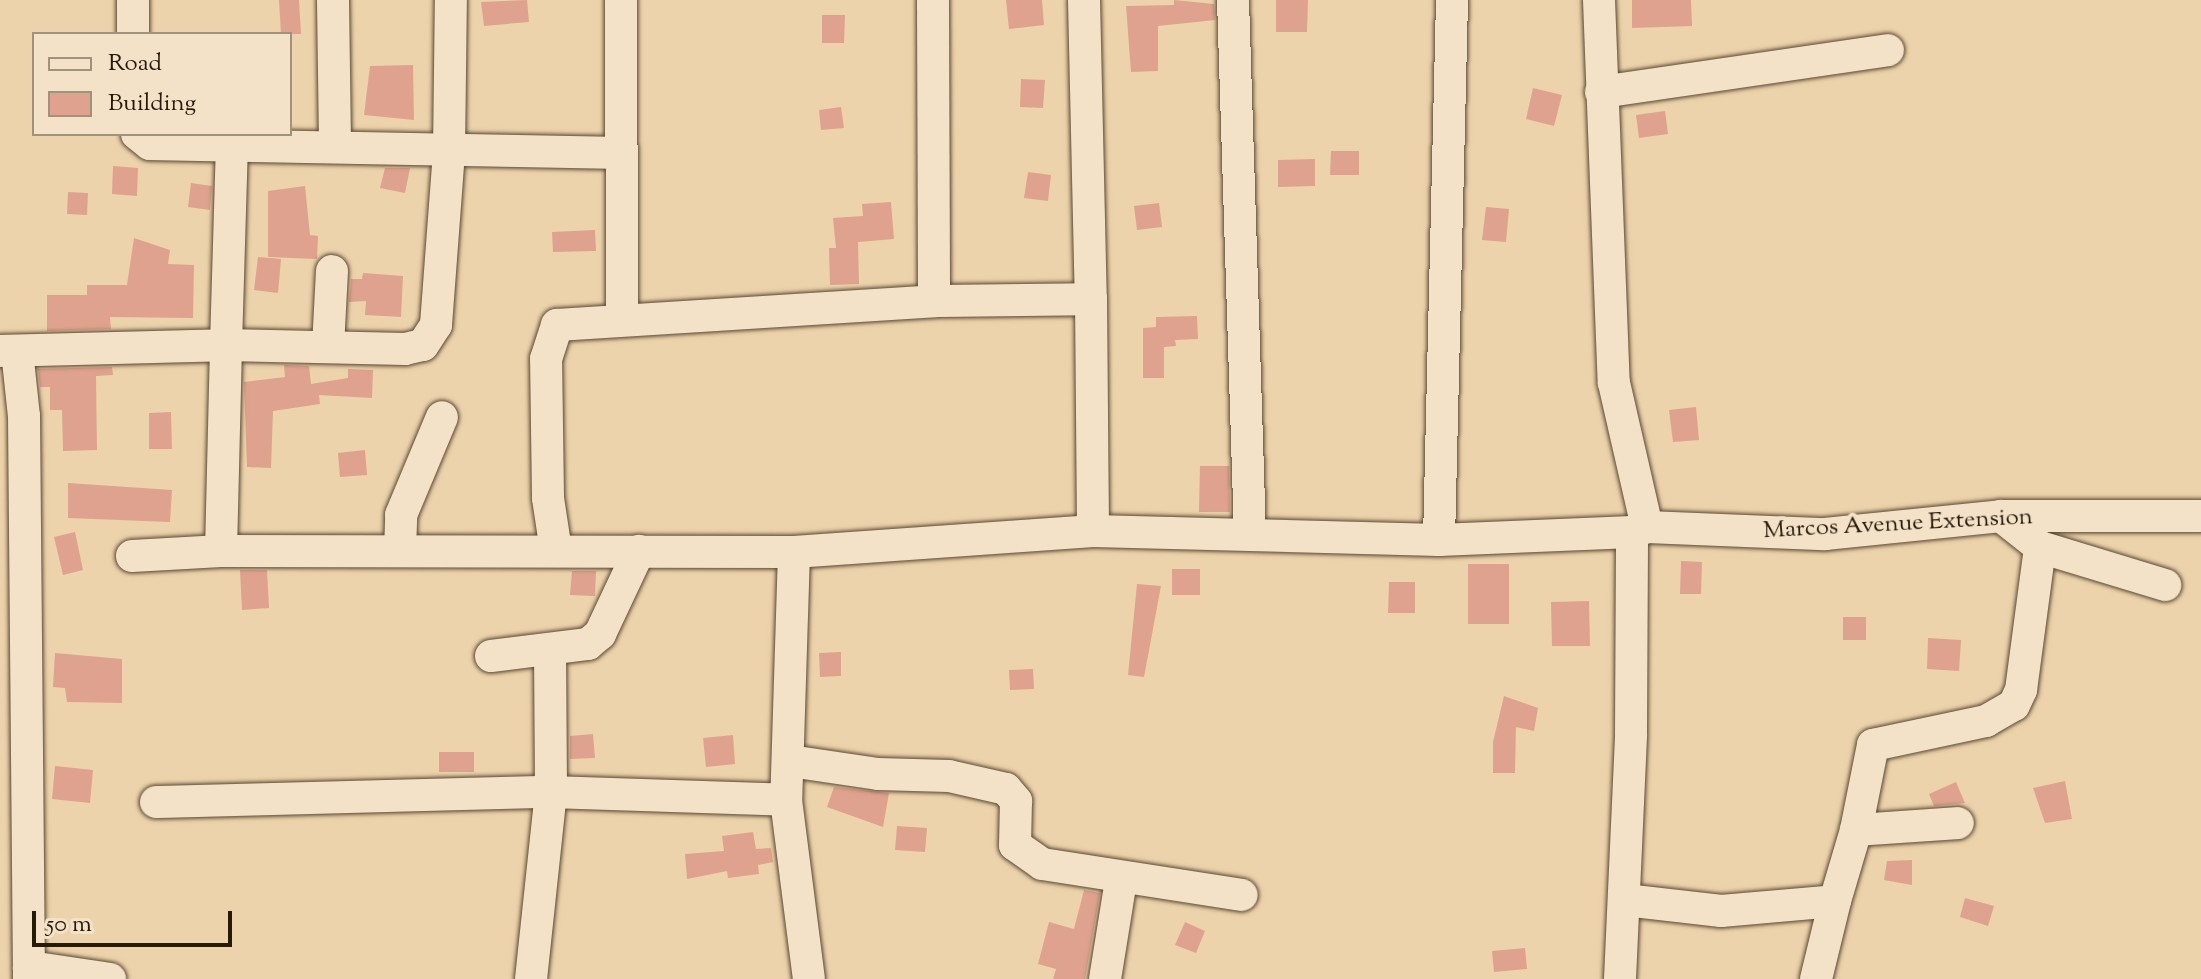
<!DOCTYPE html>
<style>
body{margin:0}
#map{position:relative;width:2201px;height:979px;overflow:hidden;background:#edd3ab;font-family:"Sorts Mill Goudy",serif}
div>[style]{position:absolute}
.building>*{inset:0;background:#dfa28e}
.roads{filter:drop-shadow(0 0 2px #594833) drop-shadow(0 0 2px #594833)}
.minor>*{height:32px;margin:-16px;padding:0 16px;transform-origin:16px;border-radius:16px;background:#f3e2c8}
span{translate:-50% -50%;white-space:nowrap;text-align:center;line-height:1.15;-webkit-text-stroke:8px #f3e2c8;paint-order:stroke}
.street-label{font-size:24px;color:#281a0b}
.legend{position:absolute;left:32px;top:32px;width:260px;height:104px;box-sizing:border-box;background:#f3e2c8;border:2px solid #a2927c;margin:0;padding:10px 14px;list-style:none;font-size:24px;color:#281a0b}
.legend li{display:flex;align-items:center;gap:16px;height:40px}
.legend b{width:40px;border:2px solid #a2927c}
.scale{position:absolute;left:32px;top:911px;width:200px;height:36px;box-sizing:border-box;border:4px solid #281a0b;border-top:0;padding-left:10px;font-size:24px;line-height:28px;white-space:nowrap;color:#281a0b;-webkit-text-stroke:6px #f3e2c8;paint-order:stroke}
</style>
<div id="map">
<div class="building">
<div style="clip-path:polygon(279px 0,299px 0,301px 34px,281px 34px)"></div>
<div style="clip-path:polygon(527px 0,529px 22px,484px 26px,481px 2px)"></div>
<div style="clip-path:polygon(1006px 0,1042px 0,1044px 25px,1009px 29px)"></div>
<div style="clip-path:polygon(1174px 0,1214px 4px,1215px 20px,1158px 26px,1158px 71px,1131px 72px,1126px 6px,1174px 5px)"></div>
<div style="clip-path:polygon(1276px 0,1308px 0,1307px 32px,1276px 32px)"></div>
<div style="clip-path:polygon(1632px 0,1691px 0,1692px 26px,1632px 28px)"></div>
<div style="clip-path:polygon(822px 15px,845px 15px,844px 43px,822px 43px)"></div>
<div style="clip-path:polygon(413px 65px,414px 120px,364px 115px,370px 66px)"></div>
<div style="clip-path:polygon(1021px 79px,1045px 80px,1043px 108px,1020px 107px)"></div>
<div style="clip-path:polygon(1533px 88px,1562px 95px,1554px 126px,1526px 119px)"></div>
<div style="clip-path:polygon(841px 107px,844px 128px,821px 130px,819px 110px)"></div>
<div style="clip-path:polygon(1665px 111px,1668px 134px,1639px 138px,1636px 115px)"></div>
<div style="clip-path:polygon(1331px 151px,1359px 151px,1359px 175px,1330px 175px)"></div>
<div style="clip-path:polygon(1315px 159px,1315px 186px,1278px 187px,1278px 160px)"></div>
<div style="clip-path:polygon(113px 166px,138px 168px,137px 196px,112px 194px)"></div>
<div style="clip-path:polygon(385px 168px,410px 168px,405px 193px,380px 188px)"></div>
<div style="clip-path:polygon(1028px 172px,1051px 175px,1048px 201px,1024px 198px)"></div>
<div style="clip-path:polygon(191px 183px,212px 186px,210px 210px,188px 207px)"></div>
<div style="clip-path:polygon(305px 186px,310px 235px,318px 236px,317px 259px,268px 257px,268px 191px)"></div>
<div style="clip-path:polygon(68px 192px,88px 193px,87px 215px,67px 214px)"></div>
<div style="clip-path:polygon(891px 202px,894px 239px,858px 242px,859px 284px,830px 285px,829px 248px,836px 248px,833px 218px,863px 216px,862px 204px)"></div>
<div style="clip-path:polygon(1159px 203px,1162px 227px,1137px 230px,1134px 206px)"></div>
<div style="clip-path:polygon(1486px 207px,1509px 209px,1506px 242px,1482px 240px)"></div>
<div style="clip-path:polygon(595px 230px,596px 251px,553px 252px,552px 232px)"></div>
<div style="clip-path:polygon(134px 238px,170px 250px,168px 264px,194px 265px,193px 318px,110px 317px,111px 329px,47px 331px,47px 295px,87px 295px,87px 285px,127px 285px)"></div>
<div style="clip-path:polygon(258px 257px,281px 259px,278px 293px,254px 290px)"></div>
<div style="clip-path:polygon(363px 273px,403px 276px,401px 317px,365px 315px,366px 301px,349px 302px,351px 279px,362px 279px)"></div>
<div style="clip-path:polygon(1197px 316px,1198px 339px,1175px 340px,1176px 346px,1164px 347px,1164px 378px,1143px 378px,1143px 328px,1156px 327px,1156px 317px)"></div>
<div style="clip-path:polygon(284px 365px,309px 366px,311px 384px,348px 378px,348px 369px,373px 370px,372px 398px,319px 395px,320px 404px,273px 411px,271px 468px,247px 467px,244px 382px,285px 377px)"></div>
<div style="clip-path:polygon(112px 367px,113px 375px,96px 376px,97px 450px,63px 451px,62px 410px,50px 410px,50px 387px,40px 387px,38px 369px)"></div>
<div style="clip-path:polygon(1696px 407px,1699px 440px,1673px 442px,1669px 410px)"></div>
<div style="clip-path:polygon(171px 412px,172px 449px,149px 449px,149px 413px)"></div>
<div style="clip-path:polygon(365px 450px,367px 475px,340px 477px,338px 453px)"></div>
<div style="clip-path:polygon(1200px 466px,1229px 466px,1230px 512px,1199px 512px)"></div>
<div style="clip-path:polygon(68px 483px,172px 490px,170px 522px,68px 518px)"></div>
<div style="clip-path:polygon(75px 532px,83px 570px,63px 575px,54px 537px)"></div>
<div style="clip-path:polygon(1681px 561px,1702px 562px,1701px 594px,1680px 594px)"></div>
<div style="clip-path:polygon(1468px 564px,1509px 564px,1509px 624px,1468px 624px)"></div>
<div style="clip-path:polygon(1172px 569px,1200px 569px,1200px 595px,1172px 595px)"></div>
<div style="clip-path:polygon(240px 570px,267px 570px,269px 608px,242px 610px)"></div>
<div style="clip-path:polygon(572px 571px,596px 571px,595px 596px,570px 595px)"></div>
<div style="clip-path:polygon(1389px 582px,1415px 582px,1415px 613px,1388px 613px)"></div>
<div style="clip-path:polygon(1137px 584px,1161px 586px,1144px 677px,1128px 675px)"></div>
<div style="clip-path:polygon(1589px 601px,1590px 646px,1552px 646px,1551px 602px)"></div>
<div style="clip-path:polygon(1843px 617px,1866px 617px,1866px 640px,1843px 640px)"></div>
<div style="clip-path:polygon(1928px 638px,1961px 640px,1959px 671px,1927px 669px)"></div>
<div style="clip-path:polygon(841px 652px,841px 676px,820px 677px,819px 653px)"></div>
<div style="clip-path:polygon(55px 653px,122px 659px,122px 703px,67px 702px,65px 688px,53px 687px)"></div>
<div style="clip-path:polygon(1033px 669px,1034px 689px,1010px 690px,1009px 670px)"></div>
<div style="clip-path:polygon(1504px 696px,1538px 708px,1534px 731px,1516px 727px,1515px 773px,1493px 773px,1493px 742px)"></div>
<div style="clip-path:polygon(593px 734px,595px 758px,570px 759px,570px 736px)"></div>
<div style="clip-path:polygon(733px 735px,735px 764px,706px 767px,703px 738px)"></div>
<div style="clip-path:polygon(439px 752px,474px 752px,474px 772px,439px 772px)"></div>
<div style="clip-path:polygon(55px 766px,93px 770px,90px 803px,52px 799px)"></div>
<div style="clip-path:polygon(2065px 781px,2072px 819px,2045px 823px,2033px 788px)"></div>
<div style="clip-path:polygon(1956px 782px,1965px 803px,1934px 806px,1929px 794px)"></div>
<div style="clip-path:polygon(834px 787px,889px 793px,883px 827px,827px 807px)"></div>
<div style="clip-path:polygon(897px 826px,927px 828px,925px 852px,895px 850px)"></div>
<div style="clip-path:polygon(753px 832px,756px 849px,771px 848px,773px 862px,758px 865px,759px 874px,728px 878px,727px 871px,687px 879px,685px 854px,724px 851px,722px 836px)"></div>
<div style="clip-path:polygon(1912px 860px,1912px 885px,1884px 880px,1887px 861px)"></div>
<div style="clip-path:polygon(1084px 890px,1100px 893px,1085px 979px,1053px 979px,1056px 969px,1038px 964px,1049px 922px,1074px 929px)"></div>
<div style="clip-path:polygon(1965px 898px,1994px 906px,1988px 926px,1960px 917px)"></div>
<div style="clip-path:polygon(1185px 922px,1205px 931px,1196px 953px,1175px 945px)"></div>
<div style="clip-path:polygon(1525px 948px,1527px 969px,1494px 972px,1492px 951px)"></div>
</div>
<div class="roads">
<div class="minor">
<div style="left:133px;top:0;width:34px;rotate:90deg"></div>
<div style="left:333px;top:0;width:145px;rotate:89.2deg"></div>
<div style="left:621px;top:0;width:320px;rotate:89.8deg"></div>
<div style="left:933px;top:0;width:301px;rotate:89.8deg"></div>
<div style="left:934px;top:301px;width:157px;rotate:-0.7deg"></div>
<div style="left:1091px;top:299px;width:232px;rotate:89.5deg"></div>
<div style="left:1084px;top:0;width:299px;rotate:88.7deg"></div>
<div style="left:1233px;top:0;width:535px;rotate:88.18deg"></div>
<div style="left:1599px;top:0;width:383px;rotate:87.8deg"></div>
<div style="left:1614px;top:383px;width:148px;rotate:77.1deg"></div>
<div style="left:1647px;top:527px;width:178px;rotate:2.3deg"></div>
<div style="left:1825px;top:534px;width:177px;rotate:-5.8deg"></div>
<div style="left:2001px;top:516px;width:200px"></div>
<div style="left:1601px;top:92px;width:290px;rotate:-8.3deg"></div>
<div style="left:137px;top:134px;width:16px;rotate:38deg"></div>
<div style="left:150px;top:144px;width:470px;rotate:1.1deg"></div>
<div style="left:328px;top:347px;width:76px;rotate:-87deg"></div>
<div style="left:0;top:351px;width:226px;rotate:-1.5deg"></div>
<div style="left:226px;top:345px;width:202px;rotate:-88.3deg"></div>
<div style="left:17px;top:351px;width:65px;rotate:83.9deg"></div>
<div style="left:24px;top:416px;width:563px;rotate:89.49deg"></div>
<div style="left:1439px;top:540px;width:540px;rotate:-88.62deg"></div>
<div style="left:2040px;top:547px;width:131px;rotate:16.9deg"></div>
<div style="left:221px;top:551px;width:206px;rotate:-88.6deg"></div>
<div style="left:226px;top:345px;width:179px;rotate:1.3deg"></div>
<div style="left:405px;top:349px;width:18px;rotate:-13deg"></div>
<div style="left:423px;top:345px;width:24px;rotate:-57deg"></div>
<div style="left:436px;top:325px;width:172px;rotate:-85.7deg"></div>
<div style="left:449px;top:153px;width:153px;rotate:-89.3deg"></div>
<div style="left:400px;top:551px;width:36px;rotate:-88deg"></div>
<div style="left:401px;top:515px;width:106px;rotate:-67.3deg"></div>
<div style="left:556px;top:551px;width:54px;rotate:-98.6deg"></div>
<div style="left:548px;top:498px;width:139px;rotate:-90.8deg"></div>
<div style="left:546px;top:359px;width:36px;rotate:-72deg"></div>
<div style="left:557px;top:325px;width:378px;rotate:-3.6deg"></div>
<div style="left:794px;top:552px;width:300px;rotate:-4deg"></div>
<div style="left:1093px;top:531px;width:346px;rotate:1.5deg"></div>
<div style="left:1439px;top:540px;width:193px;rotate:-2.4deg"></div>
<div style="left:132px;top:556px;width:89px;rotate:-3.2deg"></div>
<div style="left:221px;top:551px;width:573px;rotate:0.1deg"></div>
<div style="left:794px;top:552px;width:248px;rotate:91.8deg"></div>
<div style="left:786px;top:800px;width:180px;rotate:82.7deg"></div>
<div style="left:491px;top:656px;width:98px;rotate:-7.1deg"></div>
<div style="left:588px;top:644px;width:16px;rotate:-40deg"></div>
<div style="left:600px;top:634px;width:92px;rotate:-64.8deg"></div>
<div style="left:790px;top:761px;width:89px;rotate:8.4deg"></div>
<div style="left:878px;top:774px;width:71px;rotate:1.6deg"></div>
<div style="left:949px;top:776px;width:58px;rotate:12.8deg"></div>
<div style="left:1006px;top:789px;width:16px;rotate:50deg"></div>
<div style="left:1016px;top:801px;width:44px;rotate:91.3deg"></div>
<div style="left:1015px;top:845px;width:33px;rotate:35deg"></div>
<div style="left:1042px;top:864px;width:202px;rotate:8.8deg"></div>
<div style="left:156px;top:802px;width:395px;rotate:-1.5deg"></div>
<div style="left:551px;top:792px;width:141px;rotate:-90.4deg"></div>
<div style="left:1856px;top:830px;width:102px;rotate:-3.9deg"></div>
<div style="left:1625px;top:900px;width:97px;rotate:6.5deg"></div>
<div style="left:1721px;top:911px;width:114px;rotate:-5deg"></div>
<div style="left:1835px;top:901px;width:74px;rotate:-73.5deg"></div>
<div style="left:1856px;top:830px;width:87px;rotate:-78.7deg"></div>
<div style="left:1873px;top:745px;width:116px;rotate:-12deg"></div>
<div style="left:1986px;top:721px;width:32px;rotate:-30deg"></div>
<div style="left:2014px;top:705px;width:17px;rotate:-65deg"></div>
<div style="left:2021px;top:690px;width:144px;rotate:-82.4deg"></div>
<div style="left:2040px;top:547px;width:50px;rotate:-141.5deg"></div>
<div style="left:29px;top:967px;width:82px;rotate:8.4deg"></div>
<div style="left:531px;top:979px;width:188px;rotate:-83.9deg"></div>
<div style="left:551px;top:792px;width:235px;rotate:1.9deg"></div>
<div style="left:1105px;top:979px;width:100px;rotate:-80.8deg"></div>
<div style="left:1620px;top:979px;width:245px;rotate:-87.4deg"></div>
<div style="left:1631px;top:734px;width:202px;rotate:-89.7deg"></div>
<div style="left:1632px;top:532px;width:16px;rotate:-18deg"></div>
<div style="left:1816px;top:979px;width:80px;rotate:-76.3deg"></div>
</div>
</div>
<div class="street-label">
<span style="left:1898px;top:525px;rotate:-3deg">Marcos Avenue Extension</span>
</div>
<ul class="legend">
<li><b style="height:10px;background:#f3e2c8"></b>Road</li>
<li><b style="height:22px;background:#dfa28e"></b>Building</li>
</ul>
<div class="scale">50 m</div>
</div>
